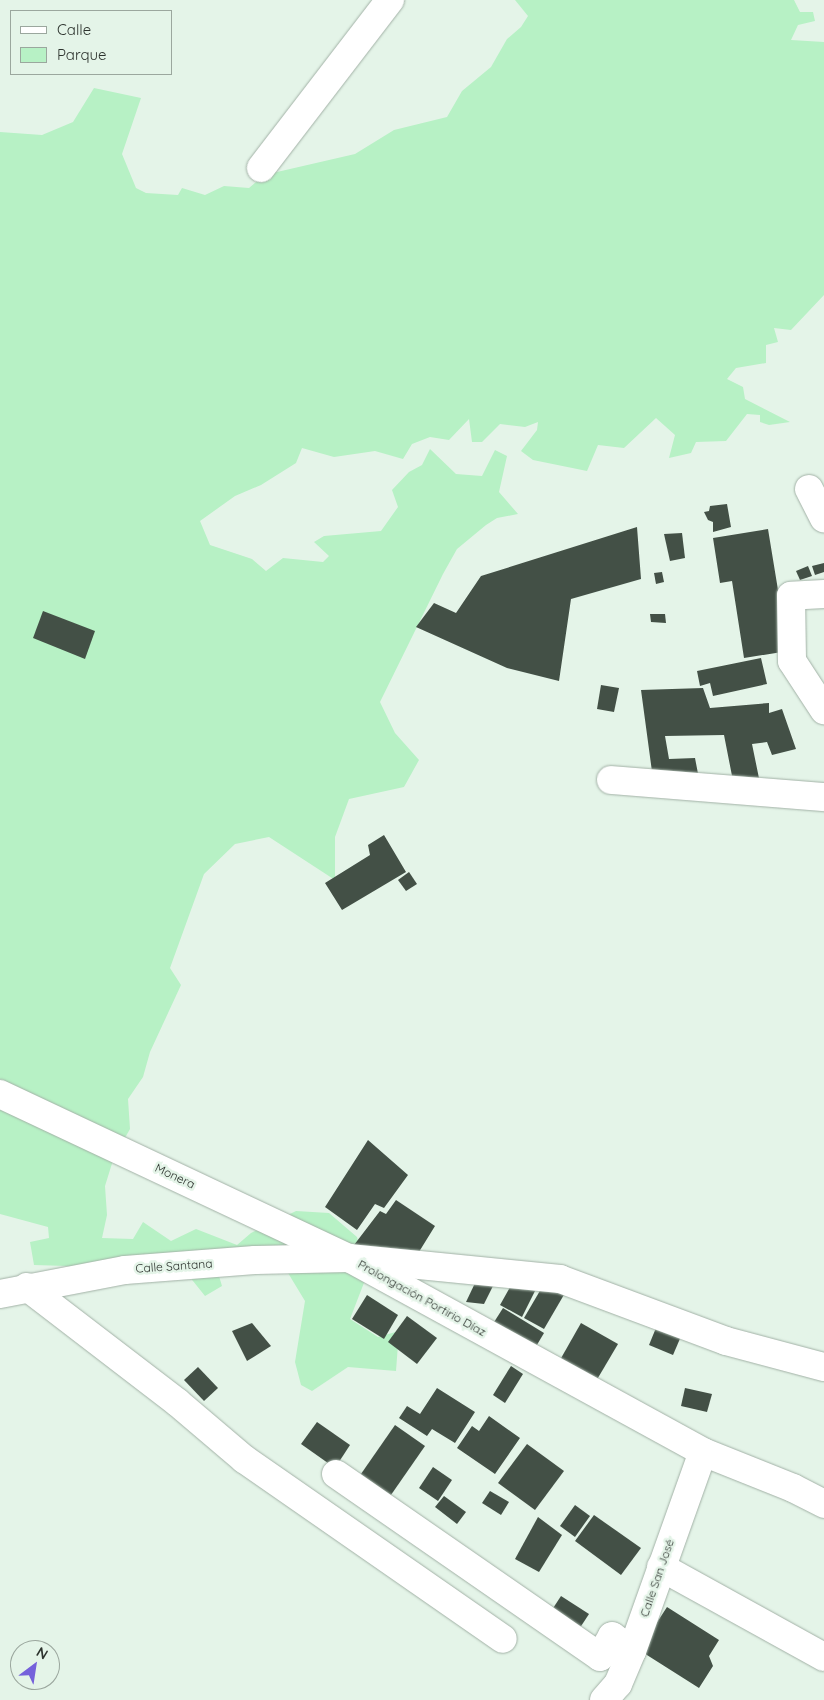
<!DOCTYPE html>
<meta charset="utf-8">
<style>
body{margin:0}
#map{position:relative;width:824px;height:1700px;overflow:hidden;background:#e4f4e8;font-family:Quicksand,sans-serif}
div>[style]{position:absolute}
.green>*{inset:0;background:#b7f1c5}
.building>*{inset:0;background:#435046}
.roads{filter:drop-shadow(0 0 1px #a2b1a6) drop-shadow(0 0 1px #a2b1a6)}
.minor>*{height:28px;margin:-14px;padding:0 14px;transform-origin:14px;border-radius:14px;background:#fff}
span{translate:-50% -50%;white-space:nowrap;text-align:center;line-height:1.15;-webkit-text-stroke:5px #e4f4e8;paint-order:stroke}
.street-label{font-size:12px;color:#2d332e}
.legend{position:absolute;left:10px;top:10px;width:162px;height:65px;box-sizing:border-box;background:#e4f4e8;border:1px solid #9ba79e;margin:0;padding:6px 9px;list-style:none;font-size:15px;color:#2d332e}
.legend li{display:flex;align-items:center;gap:10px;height:25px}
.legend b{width:25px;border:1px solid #9ba79e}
.north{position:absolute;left:10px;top:1640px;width:50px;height:50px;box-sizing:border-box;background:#e4f4e8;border:1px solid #9ba79e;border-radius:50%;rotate:31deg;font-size:14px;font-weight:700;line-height:20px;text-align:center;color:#2d332e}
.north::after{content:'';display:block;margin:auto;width:18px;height:22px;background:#7561db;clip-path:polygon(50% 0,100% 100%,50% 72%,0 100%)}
</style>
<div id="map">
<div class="green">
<div style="clip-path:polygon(515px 0,794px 0,800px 12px,813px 12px,815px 21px,798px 25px,791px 40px,824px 42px,824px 295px,791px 330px,774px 328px,778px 342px,766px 345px,766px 363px,736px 368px,727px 379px,743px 387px,745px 399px,790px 422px,769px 425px,760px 422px,760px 415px,747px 414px,726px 441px,696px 442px,691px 453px,669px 458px,675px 435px,656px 418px,624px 448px,598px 445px,587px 471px,533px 460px,521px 451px,537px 430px,538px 422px,525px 427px,500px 424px,482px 442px,472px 442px,469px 419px,449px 440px,430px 437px,412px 444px,403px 459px,375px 451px,334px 457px,302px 448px,296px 463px,261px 485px,235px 496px,200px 521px,210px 545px,252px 559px,266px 571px,283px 558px,323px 562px,329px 556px,314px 542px,324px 536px,381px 531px,398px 507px,392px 490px,409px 472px,422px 465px,430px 449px,456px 474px,482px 476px,495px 450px,507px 456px,499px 492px,518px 514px,497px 518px,486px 525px,457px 549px,443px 574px,380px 702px,395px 733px,419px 760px,404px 787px,349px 799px,335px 837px,335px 880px,269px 837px,235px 844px,204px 874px,170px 968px,181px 985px,150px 1052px,143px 1077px,128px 1099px,130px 1129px,114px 1157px,105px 1186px,107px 1215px,102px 1238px,133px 1239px,143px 1222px,171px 1241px,196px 1229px,237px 1245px,251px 1233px,296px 1211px,329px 1213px,357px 1237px,367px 1275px,350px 1319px,378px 1337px,399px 1331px,396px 1371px,348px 1367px,312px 1391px,301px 1385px,295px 1362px,305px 1301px,285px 1268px,219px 1276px,222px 1286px,205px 1296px,189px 1276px,167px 1266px,113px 1285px,67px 1266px,34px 1265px,30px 1242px,49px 1238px,48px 1227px,0 1214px,0 132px,42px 135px,73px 122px,94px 88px,141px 98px,122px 154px,136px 188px,146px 193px,178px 195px,182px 188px,205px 195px,224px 186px,249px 188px,264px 175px,355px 154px,394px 130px,447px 117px,462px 91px,491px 67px,507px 39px,521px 27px,528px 16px)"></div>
</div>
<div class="building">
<div style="clip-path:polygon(727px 504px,731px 527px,713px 532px,713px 522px,708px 520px,704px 512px,709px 511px,710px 506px)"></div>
<div style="clip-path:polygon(637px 527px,641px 579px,571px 599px,559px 681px,507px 668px,416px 627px,434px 603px,456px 613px,481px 576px)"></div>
<div style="clip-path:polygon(768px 529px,788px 651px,744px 658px,732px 581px,720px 583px,713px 538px)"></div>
<div style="clip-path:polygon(682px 533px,685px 558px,670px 561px,664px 534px)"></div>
<div style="clip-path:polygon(824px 563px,824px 572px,815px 575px,812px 566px)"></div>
<div style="clip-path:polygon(808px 566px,812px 576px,800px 580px,796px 571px)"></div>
<div style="clip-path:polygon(662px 572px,664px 582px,656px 584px,654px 573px)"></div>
<div style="clip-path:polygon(43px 611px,95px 631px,85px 659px,33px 638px)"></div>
<div style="clip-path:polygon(650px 614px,665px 614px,666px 623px,651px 622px)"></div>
<div style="clip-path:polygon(761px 658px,767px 684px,713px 696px,710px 683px,700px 686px,697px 671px)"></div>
<div style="clip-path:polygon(601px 685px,619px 688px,614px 712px,597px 709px)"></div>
<div style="clip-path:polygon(703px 688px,710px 708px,769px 703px,769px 713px,782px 709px,796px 749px,772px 755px,767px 742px,752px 744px,761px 788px,734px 786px,724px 735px,665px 736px,669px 759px,695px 758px,700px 784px,653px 779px,641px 690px)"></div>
<div style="clip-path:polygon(384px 835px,406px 872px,342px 910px,325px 883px,370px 855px,368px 845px)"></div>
<div style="clip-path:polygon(409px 872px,417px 884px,406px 891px,398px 880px)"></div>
<div style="clip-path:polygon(368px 1140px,408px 1175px,384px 1208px,375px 1204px,357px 1230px,325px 1207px)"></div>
<div style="clip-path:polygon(396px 1200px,435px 1226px,409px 1268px,354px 1245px,380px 1211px,386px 1214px)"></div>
<div style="clip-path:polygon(496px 1280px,484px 1304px,466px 1302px,476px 1281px)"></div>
<div style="clip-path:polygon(514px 1280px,535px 1291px,522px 1317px,500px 1305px)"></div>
<div style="clip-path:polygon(541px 1289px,565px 1293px,544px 1329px,524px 1318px)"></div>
<div style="clip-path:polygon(367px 1295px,398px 1315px,384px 1339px,352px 1319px)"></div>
<div style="clip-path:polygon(503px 1308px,544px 1333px,531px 1355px,489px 1330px)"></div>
<div style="clip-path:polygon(407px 1316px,437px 1338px,417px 1364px,388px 1342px)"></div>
<div style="clip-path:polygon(252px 1323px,271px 1346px,247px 1361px,232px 1331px)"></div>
<div style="clip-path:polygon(581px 1323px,618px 1344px,592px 1388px,556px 1367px)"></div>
<div style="clip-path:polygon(658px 1323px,682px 1334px,673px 1355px,649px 1345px)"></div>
<div style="clip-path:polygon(511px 1366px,523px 1374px,505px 1403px,493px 1395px)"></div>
<div style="clip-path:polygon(198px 1367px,218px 1388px,204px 1401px,184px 1380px)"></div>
<div style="clip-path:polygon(437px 1388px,475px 1412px,455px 1443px,432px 1429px,427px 1436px,399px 1418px,407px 1406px,420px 1414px)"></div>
<div style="clip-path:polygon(685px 1388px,712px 1394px,707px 1412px,681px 1406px)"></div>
<div style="clip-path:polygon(489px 1416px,520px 1438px,495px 1474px,457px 1448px,472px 1426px,479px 1431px)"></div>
<div style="clip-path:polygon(317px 1422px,350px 1445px,335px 1468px,301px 1444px)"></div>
<div style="clip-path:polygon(395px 1425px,425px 1446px,384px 1505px,354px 1484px)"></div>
<div style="clip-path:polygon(527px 1444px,564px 1471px,535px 1510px,498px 1483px)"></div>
<div style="clip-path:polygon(433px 1467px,452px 1480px,438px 1501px,419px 1488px)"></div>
<div style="clip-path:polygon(490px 1491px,509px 1502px,501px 1515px,482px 1503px)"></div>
<div style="clip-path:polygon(444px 1496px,466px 1512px,457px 1524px,435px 1507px)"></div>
<div style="clip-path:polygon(575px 1505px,590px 1516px,575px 1537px,560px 1526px)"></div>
<div style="clip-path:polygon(594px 1515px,641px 1548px,621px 1575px,575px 1541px)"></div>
<div style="clip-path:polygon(538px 1517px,562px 1535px,539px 1572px,515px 1559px)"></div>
<div style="clip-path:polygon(561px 1596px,589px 1614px,568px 1646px,540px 1628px)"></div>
<div style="clip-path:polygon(667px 1607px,719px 1640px,709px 1656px,713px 1666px,699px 1688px,639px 1650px)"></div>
</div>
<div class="roads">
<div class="minor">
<div style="left:261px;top:168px;width:212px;rotate:-52.5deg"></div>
<div style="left:809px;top:489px;width:33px;rotate:63deg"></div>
<div style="left:824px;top:594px;width:33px;rotate:177deg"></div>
<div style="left:791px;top:596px;width:65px;rotate:89.1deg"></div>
<div style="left:792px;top:661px;width:59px;rotate:56.9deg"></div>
<div style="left:611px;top:780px;width:214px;rotate:4.6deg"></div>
<div style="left:0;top:1094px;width:386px;rotate:25.2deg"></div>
<div style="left:349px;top:1258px;width:404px;rotate:28.7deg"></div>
<div style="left:703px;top:1452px;width:97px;rotate:21.8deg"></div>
<div style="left:793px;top:1488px;width:35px;rotate:27deg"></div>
<div style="left:27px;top:1287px;width:190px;rotate:37.5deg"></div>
<div style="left:178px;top:1403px;width:87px;rotate:40.3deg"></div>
<div style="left:244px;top:1459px;width:315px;rotate:34.8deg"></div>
<div style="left:0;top:1294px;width:127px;rotate:-10.9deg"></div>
<div style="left:125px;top:1270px;width:130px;rotate:-4.4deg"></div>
<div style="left:255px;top:1260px;width:94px;rotate:-1.2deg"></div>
<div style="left:349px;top:1258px;width:212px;rotate:5.7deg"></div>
<div style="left:560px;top:1279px;width:177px;rotate:20.5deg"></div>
<div style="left:726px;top:1341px;width:101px;rotate:14.9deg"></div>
<div style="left:336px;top:1474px;width:321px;rotate:34.7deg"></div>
<div style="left:600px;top:1657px;width:24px;rotate:-60deg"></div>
<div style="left:612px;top:1636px;width:25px;rotate:37deg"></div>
<div style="left:661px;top:1567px;width:186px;rotate:28.9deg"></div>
<div style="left:604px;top:1700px;width:21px;rotate:-49deg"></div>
<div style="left:618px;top:1684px;width:36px;rotate:-67deg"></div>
<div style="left:632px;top:1651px;width:211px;rotate:-70.4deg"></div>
</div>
</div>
<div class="street-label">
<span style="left:175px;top:1176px;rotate:25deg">Monera</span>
<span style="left:174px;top:1266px;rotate:-4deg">Calle Santana</span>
<span style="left:422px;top:1298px;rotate:29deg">Prolongación Porfirio Díaz</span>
<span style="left:657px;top:1578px;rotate:-71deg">Calle San José</span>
</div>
<ul class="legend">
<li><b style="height:6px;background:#fff"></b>Calle</li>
<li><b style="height:14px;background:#b7f1c5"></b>Parque</li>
</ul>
<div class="north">N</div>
</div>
